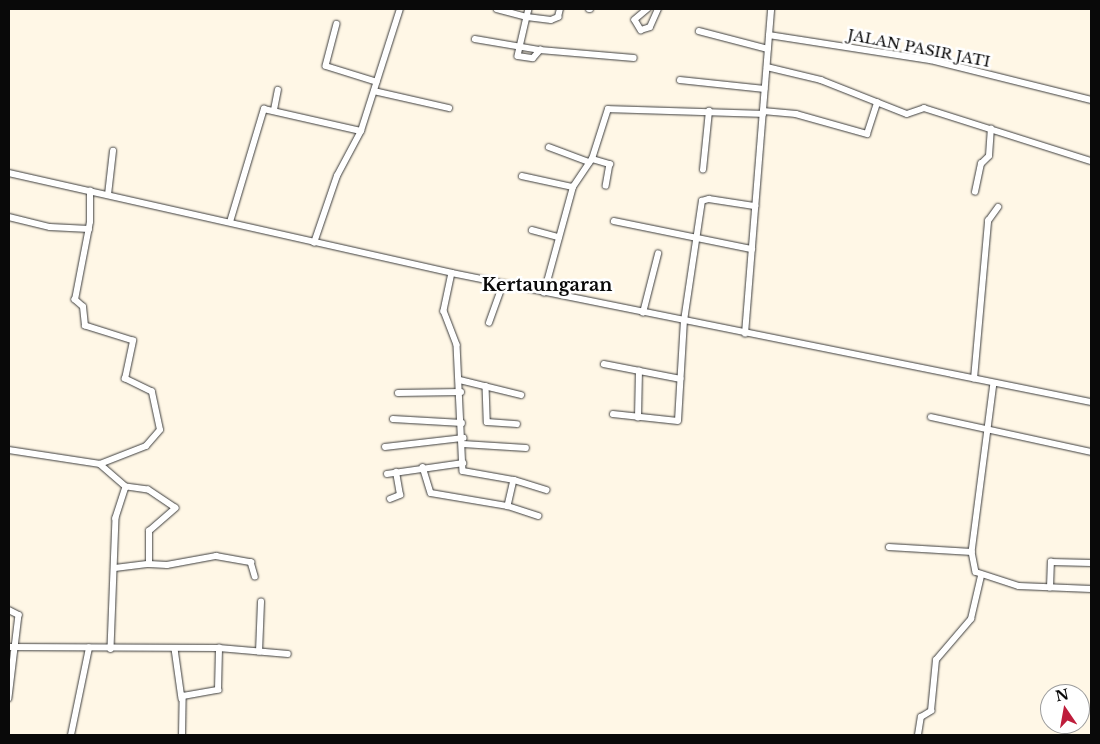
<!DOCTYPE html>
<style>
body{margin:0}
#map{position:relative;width:1100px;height:744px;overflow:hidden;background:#fff7e6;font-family:"Libre Baskerville",serif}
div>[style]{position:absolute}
.roads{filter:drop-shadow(0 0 1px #3c3c3c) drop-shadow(0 0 1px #3c3c3c)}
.street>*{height:5.5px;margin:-2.75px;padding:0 2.75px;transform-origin:2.75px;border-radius:2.75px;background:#fff}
span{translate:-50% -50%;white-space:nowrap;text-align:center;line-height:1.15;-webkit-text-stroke:5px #fff;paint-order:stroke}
.street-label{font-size:15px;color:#090909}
.quarter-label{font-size:18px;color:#090909;font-weight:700}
.frame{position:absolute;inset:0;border:10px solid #090909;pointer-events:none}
.north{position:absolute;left:1040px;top:684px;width:50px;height:50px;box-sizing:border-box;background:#fff;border:1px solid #9d9d9d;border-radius:50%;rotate:348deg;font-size:14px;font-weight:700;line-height:20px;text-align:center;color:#090909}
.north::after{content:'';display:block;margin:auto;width:18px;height:22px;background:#be1d3b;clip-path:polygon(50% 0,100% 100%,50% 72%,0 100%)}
</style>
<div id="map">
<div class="roads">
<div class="street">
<div style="left:497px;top:9px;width:31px;rotate:15deg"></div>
<div style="left:527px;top:17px;width:40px;rotate:103deg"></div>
<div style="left:518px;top:56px;width:15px;rotate:8deg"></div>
<div style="left:533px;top:58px;width:11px;rotate:-49deg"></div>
<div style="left:540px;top:50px;width:94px;rotate:4.9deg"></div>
<div style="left:529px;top:9px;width:8px;rotate:104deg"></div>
<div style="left:527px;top:17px;width:24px;rotate:7deg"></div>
<div style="left:551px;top:20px;width:8px;rotate:-23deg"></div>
<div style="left:558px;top:17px;width:8px;rotate:-76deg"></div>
<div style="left:589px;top:9px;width:1px"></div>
<div style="left:648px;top:9px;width:17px;rotate:140deg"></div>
<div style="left:635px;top:20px;width:12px;rotate:59deg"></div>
<div style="left:641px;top:30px;width:9px;rotate:-18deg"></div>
<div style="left:650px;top:27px;width:20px;rotate:-66deg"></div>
<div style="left:337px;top:24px;width:43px;rotate:104.7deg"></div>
<div style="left:326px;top:66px;width:53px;rotate:17.4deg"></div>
<div style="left:699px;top:31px;width:71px;rotate:14.6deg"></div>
<div style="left:769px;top:35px;width:164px;rotate:8.8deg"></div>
<div style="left:931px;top:60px;width:165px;rotate:14deg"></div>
<div style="left:475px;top:39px;width:66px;rotate:9.6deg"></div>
<div style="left:767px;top:67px;width:56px;rotate:13.5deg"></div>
<div style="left:821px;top:80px;width:92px;rotate:21.6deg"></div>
<div style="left:907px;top:114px;width:18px;rotate:-19deg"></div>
<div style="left:924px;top:108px;width:175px;rotate:17.6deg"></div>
<div style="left:680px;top:80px;width:85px;rotate:6deg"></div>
<div style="left:374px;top:91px;width:77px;rotate:12.8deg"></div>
<div style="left:274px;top:110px;width:20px;rotate:-79deg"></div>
<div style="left:763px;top:111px;width:33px;rotate:5deg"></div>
<div style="left:796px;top:114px;width:74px;rotate:15.7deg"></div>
<div style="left:867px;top:134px;width:33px;rotate:-72deg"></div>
<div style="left:549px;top:147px;width:43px;rotate:20.6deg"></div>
<div style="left:592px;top:159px;width:19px;rotate:16deg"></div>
<div style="left:610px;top:164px;width:22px;rotate:100deg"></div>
<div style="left:703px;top:170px;width:59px;rotate:-84.2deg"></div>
<div style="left:9px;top:173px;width:454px;rotate:12.7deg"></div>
<div style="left:452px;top:273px;width:652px;rotate:11.41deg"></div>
<div style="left:522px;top:176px;width:52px;rotate:12.2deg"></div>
<div style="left:975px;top:192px;width:29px;rotate:-78deg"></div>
<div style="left:981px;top:164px;width:11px;rotate:-45deg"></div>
<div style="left:989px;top:156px;width:27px;rotate:-86deg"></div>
<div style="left:108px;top:195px;width:44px;rotate:-83.5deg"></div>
<div style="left:9px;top:217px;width:42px;rotate:13.7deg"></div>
<div style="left:50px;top:227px;width:39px;rotate:3deg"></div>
<div style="left:614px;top:221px;width:141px;rotate:11.5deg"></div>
<div style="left:230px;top:222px;width:118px;rotate:-73.3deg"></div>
<div style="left:264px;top:109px;width:99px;rotate:12.8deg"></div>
<div style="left:532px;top:230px;width:28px;rotate:15deg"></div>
<div style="left:314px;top:243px;width:71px;rotate:-71.1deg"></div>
<div style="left:337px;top:176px;width:51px;rotate:-61.9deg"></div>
<div style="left:361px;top:131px;width:128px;rotate:-72.3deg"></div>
<div style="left:452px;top:273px;width:39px;rotate:102deg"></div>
<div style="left:444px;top:311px;width:36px;rotate:69deg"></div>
<div style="left:457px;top:345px;width:126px;rotate:87.3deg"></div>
<div style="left:463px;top:471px;width:52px;rotate:10deg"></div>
<div style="left:514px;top:480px;width:27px;rotate:103deg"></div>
<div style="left:544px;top:293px;width:110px;rotate:-74.7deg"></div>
<div style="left:573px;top:187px;width:34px;rotate:-56deg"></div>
<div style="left:592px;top:159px;width:52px;rotate:-72.3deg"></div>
<div style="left:608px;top:109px;width:155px;rotate:1.8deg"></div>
<div style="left:643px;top:313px;width:61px;rotate:-75.7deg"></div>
<div style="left:489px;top:323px;width:41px;rotate:-70.3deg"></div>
<div style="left:745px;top:334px;width:326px;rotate:-85.4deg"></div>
<div style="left:604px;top:364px;width:78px;rotate:11deg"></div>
<div style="left:974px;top:379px;width:159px;rotate:-84.9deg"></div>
<div style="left:988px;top:221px;width:17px;rotate:-54deg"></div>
<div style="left:460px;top:380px;width:63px;rotate:13.8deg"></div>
<div style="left:994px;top:383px;width:170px;rotate:97.4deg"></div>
<div style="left:972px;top:552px;width:20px;rotate:79deg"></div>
<div style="left:976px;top:572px;width:45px;rotate:18deg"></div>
<div style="left:1019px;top:586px;width:72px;rotate:2.4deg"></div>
<div style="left:486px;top:386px;width:36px;rotate:88deg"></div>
<div style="left:487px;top:422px;width:30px;rotate:4deg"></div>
<div style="left:398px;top:393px;width:63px;rotate:-0.9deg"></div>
<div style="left:613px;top:414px;width:65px;rotate:6.1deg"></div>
<div style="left:678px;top:421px;width:100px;rotate:-86.6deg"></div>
<div style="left:684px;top:321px;width:121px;rotate:-81.5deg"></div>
<div style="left:702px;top:201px;width:7px;rotate:-16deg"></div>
<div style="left:709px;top:199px;width:47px;rotate:8.7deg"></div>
<div style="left:931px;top:417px;width:164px;rotate:12.3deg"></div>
<div style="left:638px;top:418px;width:47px;rotate:-88.8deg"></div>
<div style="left:393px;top:419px;width:69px;rotate:3.3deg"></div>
<div style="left:463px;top:444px;width:63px;rotate:3.6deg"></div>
<div style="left:385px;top:447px;width:79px;rotate:-6.6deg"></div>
<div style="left:9px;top:450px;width:92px;rotate:8.7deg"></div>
<div style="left:100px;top:464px;width:49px;rotate:-21.4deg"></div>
<div style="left:146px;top:446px;width:21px;rotate:-49deg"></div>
<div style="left:160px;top:430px;width:39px;rotate:-102deg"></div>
<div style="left:152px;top:392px;width:30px;rotate:-154deg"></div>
<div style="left:125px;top:379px;width:39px;rotate:-78deg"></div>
<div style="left:133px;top:341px;width:50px;rotate:-162.6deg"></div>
<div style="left:85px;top:326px;width:19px;rotate:-96deg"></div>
<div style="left:83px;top:307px;width:11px;rotate:-139deg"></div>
<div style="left:75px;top:300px;width:79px;rotate:-79.1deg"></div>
<div style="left:90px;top:222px;width:31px;rotate:-90deg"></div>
<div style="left:100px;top:464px;width:35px;rotate:41deg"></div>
<div style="left:126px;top:487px;width:33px;rotate:108deg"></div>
<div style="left:116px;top:518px;width:131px;rotate:92.2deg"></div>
<div style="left:423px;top:467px;width:27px;rotate:73deg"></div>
<div style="left:431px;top:493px;width:78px;rotate:9.6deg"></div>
<div style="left:508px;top:506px;width:32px;rotate:18deg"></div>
<div style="left:387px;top:474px;width:77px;rotate:-8.2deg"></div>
<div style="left:514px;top:480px;width:34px;rotate:17deg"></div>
<div style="left:390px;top:499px;width:11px;rotate:-22deg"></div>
<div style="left:400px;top:495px;width:23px;rotate:-100deg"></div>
<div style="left:889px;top:547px;width:83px;rotate:3.4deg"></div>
<div style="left:149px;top:564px;width:18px;rotate:3deg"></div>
<div style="left:167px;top:565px;width:50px;rotate:-10.4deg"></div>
<div style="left:216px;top:556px;width:36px;rotate:10deg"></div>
<div style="left:251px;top:562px;width:15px;rotate:74deg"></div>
<div style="left:115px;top:568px;width:34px;rotate:-7deg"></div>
<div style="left:149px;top:564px;width:33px;rotate:-90deg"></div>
<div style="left:149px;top:531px;width:35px;rotate:-41deg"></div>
<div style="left:175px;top:508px;width:32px;rotate:-146deg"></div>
<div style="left:148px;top:490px;width:22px;rotate:-172deg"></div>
<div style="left:1050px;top:588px;width:26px;rotate:-88deg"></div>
<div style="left:1051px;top:562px;width:40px;rotate:1.4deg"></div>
<div style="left:9px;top:610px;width:11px;rotate:27deg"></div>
<div style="left:19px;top:615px;width:84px;rotate:96.9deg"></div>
<div style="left:9px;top:647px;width:210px;rotate:0.3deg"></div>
<div style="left:219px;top:648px;width:69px;rotate:5deg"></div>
<div style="left:175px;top:649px;width:50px;rotate:82deg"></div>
<div style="left:259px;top:652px;width:50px;rotate:-87.7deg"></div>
<div style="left:71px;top:735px;width:89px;rotate:-78.3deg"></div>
<div style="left:182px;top:735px;width:39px;rotate:-89deg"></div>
<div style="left:183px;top:696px;width:36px;rotate:-10deg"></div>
<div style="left:218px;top:690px;width:42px;rotate:-88.6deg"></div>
<div style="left:918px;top:735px;width:18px;rotate:-81deg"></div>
<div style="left:921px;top:717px;width:12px;rotate:-31deg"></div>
<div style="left:931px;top:711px;width:51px;rotate:-84.4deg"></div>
<div style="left:936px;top:660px;width:54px;rotate:-49.5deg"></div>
<div style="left:971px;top:619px;width:44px;rotate:-76.9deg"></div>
</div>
</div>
<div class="street-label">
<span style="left:919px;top:48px;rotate:11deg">JALAN PASIR JATI</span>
</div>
<div class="quarter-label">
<span style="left:547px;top:285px">Kertaungaran</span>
</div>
<div class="frame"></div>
<div class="north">N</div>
</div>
